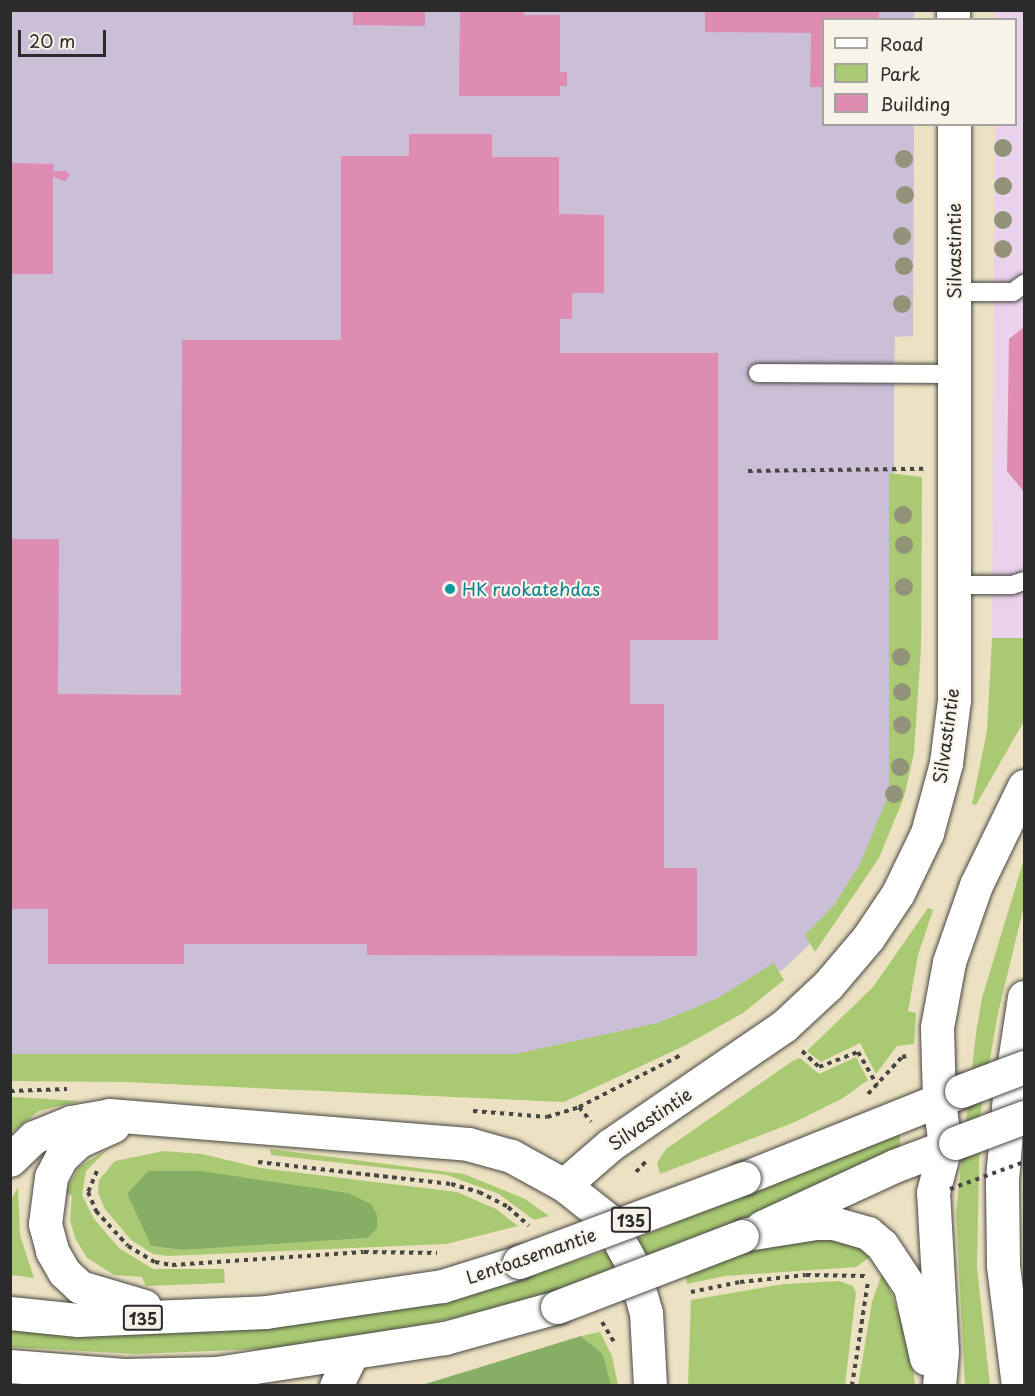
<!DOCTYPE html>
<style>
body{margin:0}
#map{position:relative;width:1035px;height:1396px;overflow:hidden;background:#ece2c3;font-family:"Playpen Sans",sans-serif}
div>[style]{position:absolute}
.built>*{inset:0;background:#ead1ec}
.industrial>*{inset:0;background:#cabfd6}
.green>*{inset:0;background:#a9ca72}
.forest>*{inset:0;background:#86ae64}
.building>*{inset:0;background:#de8cb1}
.path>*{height:4px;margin-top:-2px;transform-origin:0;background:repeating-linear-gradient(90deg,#484642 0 4.5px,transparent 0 9px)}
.roads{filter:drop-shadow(0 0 2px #484642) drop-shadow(0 0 2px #484642)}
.service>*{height:18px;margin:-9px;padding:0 9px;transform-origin:9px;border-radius:9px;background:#fff}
.minor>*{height:33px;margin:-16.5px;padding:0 16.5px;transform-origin:16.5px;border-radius:16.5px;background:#fff}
.primary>*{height:33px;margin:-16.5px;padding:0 16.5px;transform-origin:16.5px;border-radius:16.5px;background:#fff}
.trunk>*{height:33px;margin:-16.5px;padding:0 16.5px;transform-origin:16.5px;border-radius:16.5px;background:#fff}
.path-bridge>*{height:4px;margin-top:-2px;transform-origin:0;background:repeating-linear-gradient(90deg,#484642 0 4.5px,transparent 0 9px)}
.bridges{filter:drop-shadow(0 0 2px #484642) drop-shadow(0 0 2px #484642)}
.primary-bridge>*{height:33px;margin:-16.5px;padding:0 16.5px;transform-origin:16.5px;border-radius:16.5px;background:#fff}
.trees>*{width:18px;height:18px;margin:-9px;border-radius:50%;background:#939379}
.dots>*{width:16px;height:16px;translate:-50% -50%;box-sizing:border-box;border:3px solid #f7f3e8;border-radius:50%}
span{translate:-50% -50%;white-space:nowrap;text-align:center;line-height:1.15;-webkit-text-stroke:4.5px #f7f3e8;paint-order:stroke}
.shield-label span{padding:2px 4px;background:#f7f3e8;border:2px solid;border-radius:4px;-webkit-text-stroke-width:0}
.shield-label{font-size:16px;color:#2b2b2b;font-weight:700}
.street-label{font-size:18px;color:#2b2b2b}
.culture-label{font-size:18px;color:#0d838f}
.left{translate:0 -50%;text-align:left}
.frame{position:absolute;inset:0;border:12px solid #2b2b2b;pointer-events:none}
.legend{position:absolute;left:822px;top:18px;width:195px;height:108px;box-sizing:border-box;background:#f7f3e8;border:2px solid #a5a39c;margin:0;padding:8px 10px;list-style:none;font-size:18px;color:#2b2b2b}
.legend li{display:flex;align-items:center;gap:12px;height:30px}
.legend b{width:30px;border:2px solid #a5a39c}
.scale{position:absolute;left:18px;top:30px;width:88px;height:27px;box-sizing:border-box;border:3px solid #2b2b2b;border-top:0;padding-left:8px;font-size:18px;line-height:21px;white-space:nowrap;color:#2b2b2b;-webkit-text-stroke:4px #f7f3e8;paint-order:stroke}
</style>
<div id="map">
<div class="built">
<div style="clip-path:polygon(995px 11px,1024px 11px,1024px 638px,1015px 640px,992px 638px,995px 125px,1016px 124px,1016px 20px,995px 19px)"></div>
</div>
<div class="industrial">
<div style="clip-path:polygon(11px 11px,914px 11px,914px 19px,824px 20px,824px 124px,914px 125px,913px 336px,895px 337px,894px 373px,894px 481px,909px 749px,882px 830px,808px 946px,786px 967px,716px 1014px,583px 1062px,11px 1074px)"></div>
</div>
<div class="green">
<div style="clip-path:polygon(889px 473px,922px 477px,921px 648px,914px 753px,904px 797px,879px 858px,815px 952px,805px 935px,834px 905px,859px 866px,889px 794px)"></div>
<div style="clip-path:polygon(992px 638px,1024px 638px,1024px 721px,976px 805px,972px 804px,987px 731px)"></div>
<div style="clip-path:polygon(1024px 859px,1024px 906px,998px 1013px,980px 1116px,977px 1268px,990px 1385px,965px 1386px,956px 1212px,976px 1033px,982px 998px)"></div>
<div style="clip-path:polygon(928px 908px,933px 910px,918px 955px,908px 1011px,916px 1013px,914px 1044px,897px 1046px,876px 1074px,860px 1043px,821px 1062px,807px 1051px,873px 987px)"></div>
<div style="clip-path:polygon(774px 963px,784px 980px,743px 1013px,684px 1046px,564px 1102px,125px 1082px,11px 1081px,11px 1054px,515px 1054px,658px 1023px,718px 998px)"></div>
<div style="clip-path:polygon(856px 1057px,868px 1080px,843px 1098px,795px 1122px,660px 1174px,657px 1163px,666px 1149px,794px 1060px,800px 1058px,819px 1074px)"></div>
<div style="clip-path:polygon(11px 1098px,15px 1097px,80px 1101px,39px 1111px,11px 1133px)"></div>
<div style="clip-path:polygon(900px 1132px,900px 1155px,594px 1280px,486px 1311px,378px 1334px,290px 1348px,135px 1354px,11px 1347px,10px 1325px,137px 1333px,225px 1330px,303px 1324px,388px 1310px,537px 1273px,606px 1251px)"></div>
<div style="clip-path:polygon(108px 1149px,86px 1171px,82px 1195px,94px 1219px,119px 1248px,153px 1269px,224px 1269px,225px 1283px,146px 1286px,142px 1277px,114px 1275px,87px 1258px,75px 1238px,70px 1220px,72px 1196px,65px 1192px,79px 1167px)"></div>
<div style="clip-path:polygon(270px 1149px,464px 1174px,525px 1199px,549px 1216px,534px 1220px,499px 1194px,447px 1175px,271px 1155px)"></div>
<div style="clip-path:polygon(evenodd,164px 1151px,202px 1154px,260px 1168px,457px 1192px,496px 1209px,518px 1226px,446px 1244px,168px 1256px,153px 1254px,131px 1240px,105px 1209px,98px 1193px,99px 1180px,115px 1161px,164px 1151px,312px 1189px,348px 1193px,377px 1229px,368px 1238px,184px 1250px,151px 1246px,127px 1194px,312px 1189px)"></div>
<div style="clip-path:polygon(18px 1187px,20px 1235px,34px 1278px,11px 1275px,11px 1200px)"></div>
<div style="clip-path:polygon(820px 1233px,858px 1247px,870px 1257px,856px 1267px,725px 1276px,687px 1284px,686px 1276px,744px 1252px,771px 1242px)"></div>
<div style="clip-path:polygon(883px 1271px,910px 1346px,915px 1385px,858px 1386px,872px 1302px)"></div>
<div style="clip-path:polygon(839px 1281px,853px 1286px,856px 1293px,845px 1385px,688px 1385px,691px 1300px,784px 1284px)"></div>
<div style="clip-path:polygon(600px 1332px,612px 1356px,618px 1385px,611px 1385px,603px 1354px,581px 1336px)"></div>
</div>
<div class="forest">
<div style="clip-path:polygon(148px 1171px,200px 1171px,348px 1193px,371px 1204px,377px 1215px,377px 1229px,368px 1238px,183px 1250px,151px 1246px,127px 1194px)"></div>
<div style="clip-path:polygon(581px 1336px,603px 1354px,611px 1385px,422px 1385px)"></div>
</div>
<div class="building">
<div style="clip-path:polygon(353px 10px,425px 10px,425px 26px,353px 25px)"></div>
<div style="clip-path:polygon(460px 10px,524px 10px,524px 15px,560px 15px,560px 72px,567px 72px,567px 86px,560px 86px,560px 96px,459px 96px)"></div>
<div style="clip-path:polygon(705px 10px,879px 10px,879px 20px,824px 20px,824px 87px,810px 87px,811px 33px,705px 32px)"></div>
<div style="clip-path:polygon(409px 134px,492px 134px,492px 157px,559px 157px,559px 214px,604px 215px,604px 293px,572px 293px,572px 319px,560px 319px,560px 353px,718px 353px,718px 640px,630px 640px,630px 704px,664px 704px,664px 868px,697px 868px,697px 956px,367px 955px,367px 944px,184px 944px,184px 964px,48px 964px,48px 909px,10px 909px,10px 539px,59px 539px,58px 694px,181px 695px,182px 340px,341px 340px,341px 156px,409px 156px)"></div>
<div style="clip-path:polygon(10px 163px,54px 164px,53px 171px,66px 171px,70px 175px,65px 181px,53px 177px,53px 274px,10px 274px)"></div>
<div style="clip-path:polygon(1024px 327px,1024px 492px,1007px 471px,1009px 339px)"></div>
</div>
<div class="path">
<div style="left:748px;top:471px;width:176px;rotate:-0.7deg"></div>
<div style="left:802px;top:1051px;width:23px;rotate:43deg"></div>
<div style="left:819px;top:1067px;width:42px;rotate:-21deg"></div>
<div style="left:858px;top:1052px;width:38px;rotate:60deg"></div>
<div style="left:10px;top:1091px;width:57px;rotate:-2deg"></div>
<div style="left:868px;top:1094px;width:50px;rotate:-47.4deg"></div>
<div style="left:902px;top:1057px;width:5px;rotate:-11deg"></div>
<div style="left:579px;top:1107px;width:114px;rotate:-27deg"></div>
<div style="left:473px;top:1111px;width:74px;rotate:4.6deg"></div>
<div style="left:547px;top:1117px;width:34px;rotate:-17deg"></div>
<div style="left:579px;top:1107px;width:19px;rotate:51deg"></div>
<div style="left:258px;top:1162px;width:194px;rotate:6.5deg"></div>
<div style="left:451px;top:1184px;width:29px;rotate:16deg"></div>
<div style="left:479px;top:1192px;width:33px;rotate:27deg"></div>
<div style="left:508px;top:1207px;width:28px;rotate:42deg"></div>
<div style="left:97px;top:1171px;width:23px;rotate:113deg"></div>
<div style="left:88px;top:1192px;width:21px;rotate:67deg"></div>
<div style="left:96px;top:1211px;width:47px;rotate:47.6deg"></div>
<div style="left:128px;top:1246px;width:31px;rotate:31deg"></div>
<div style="left:155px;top:1262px;width:17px;rotate:10deg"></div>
<div style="left:172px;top:1265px;width:192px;rotate:-3.9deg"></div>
<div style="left:364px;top:1252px;width:73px;rotate:0.8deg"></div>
<div style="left:636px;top:1172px;width:18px;rotate:-47deg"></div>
<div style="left:740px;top:1282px;width:66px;rotate:-6.1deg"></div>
<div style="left:806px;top:1275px;width:59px;rotate:1deg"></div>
<div style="left:602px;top:1322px;width:26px;rotate:59deg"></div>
<div style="left:852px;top:1386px;width:105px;rotate:-81.3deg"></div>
</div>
<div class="roads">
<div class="service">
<div style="left:954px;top:292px;width:59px"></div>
<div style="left:1013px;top:292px;width:14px;rotate:-36deg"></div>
<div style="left:758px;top:373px;width:196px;rotate:0.3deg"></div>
<div style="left:955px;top:585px;width:57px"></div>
<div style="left:1012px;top:585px;width:13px;rotate:-18deg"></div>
</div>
<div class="minor">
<div style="left:953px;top:10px;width:10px;rotate:90deg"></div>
<div style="left:650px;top:1386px;width:73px;rotate:-93.1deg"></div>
<div style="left:646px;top:1313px;width:51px;rotate:-105.9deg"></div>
<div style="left:632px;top:1264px;width:51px;rotate:-119.1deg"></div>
<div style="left:607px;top:1219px;width:55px;rotate:-141.7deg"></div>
<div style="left:564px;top:1185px;width:61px;rotate:-41deg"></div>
<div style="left:610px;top:1145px;width:211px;rotate:-34.4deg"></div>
<div style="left:784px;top:1026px;width:60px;rotate:-43deg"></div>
<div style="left:828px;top:985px;width:62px;rotate:-49.6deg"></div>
<div style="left:868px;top:938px;width:54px;rotate:-56.3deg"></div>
<div style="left:898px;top:893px;width:67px;rotate:-64.2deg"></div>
<div style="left:927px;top:833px;width:73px;rotate:-74.8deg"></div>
<div style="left:946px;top:763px;width:64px;rotate:-82.8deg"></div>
<div style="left:954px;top:700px;width:576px;rotate:-90deg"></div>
</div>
<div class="primary">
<div style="left:113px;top:1126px;width:37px;rotate:156deg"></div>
<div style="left:79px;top:1141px;width:25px;rotate:137deg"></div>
<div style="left:61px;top:1158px;width:21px;rotate:118deg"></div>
<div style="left:51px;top:1177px;width:47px;rotate:97.3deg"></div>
<div style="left:45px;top:1224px;width:28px;rotate:75deg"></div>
<div style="left:52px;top:1251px;width:24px;rotate:60deg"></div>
<div style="left:64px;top:1272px;width:22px;rotate:43deg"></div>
<div style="left:80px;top:1287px;width:67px;rotate:16.5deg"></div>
<div style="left:10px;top:1160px;width:33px;rotate:-44deg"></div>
<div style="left:34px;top:1137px;width:40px;rotate:-22deg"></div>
<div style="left:71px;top:1122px;width:39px;rotate:-10deg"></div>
<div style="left:109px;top:1115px;width:360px;rotate:4.6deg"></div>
<div style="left:468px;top:1144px;width:45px;rotate:15.6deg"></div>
<div style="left:511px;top:1156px;width:60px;rotate:28.7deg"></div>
<div style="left:744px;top:1178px;width:234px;rotate:-21.8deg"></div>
<div style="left:762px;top:1227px;width:145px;rotate:-24.8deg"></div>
<div style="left:894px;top:1166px;width:65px;rotate:-20.7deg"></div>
<div style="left:10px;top:1313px;width:68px;rotate:5.9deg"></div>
<div style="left:78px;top:1320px;width:188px;rotate:-2.4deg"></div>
<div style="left:266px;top:1312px;width:178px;rotate:-8.4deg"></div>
<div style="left:442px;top:1286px;width:81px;rotate:-17.3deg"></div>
<div style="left:10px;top:1366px;width:114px;rotate:4.5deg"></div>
<div style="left:124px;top:1375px;width:92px;rotate:-1.2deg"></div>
<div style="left:216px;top:1373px;width:232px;rotate:-8.7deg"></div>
<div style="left:445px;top:1338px;width:116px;rotate:-15.5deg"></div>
<div style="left:336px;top:1386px;width:34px;rotate:-64deg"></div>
</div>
<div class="trunk">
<div style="left:747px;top:1234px;width:70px;rotate:-9.1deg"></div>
<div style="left:816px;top:1223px;width:17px"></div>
<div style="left:833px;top:1223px;width:36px;rotate:16deg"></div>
<div style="left:868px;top:1233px;width:18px;rotate:41deg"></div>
<div style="left:882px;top:1245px;width:50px;rotate:56.3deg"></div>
<div style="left:910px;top:1287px;width:73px;rotate:77.3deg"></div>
<div style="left:939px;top:1386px;width:34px;rotate:-85deg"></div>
<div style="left:942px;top:1352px;width:160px;rotate:-93.2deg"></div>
<div style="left:933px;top:1192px;width:47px;rotate:-75.1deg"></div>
<div style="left:945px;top:1147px;width:47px;rotate:-97.3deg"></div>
<div style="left:939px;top:1100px;width:73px;rotate:-91.6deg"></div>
<div style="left:937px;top:1027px;width:66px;rotate:-79.5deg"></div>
<div style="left:949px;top:962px;width:82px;rotate:-70.7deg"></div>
<div style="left:976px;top:885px;width:110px;rotate:-64.1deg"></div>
<div style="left:1018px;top:1386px;width:122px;rotate:-97.1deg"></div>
<div style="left:1003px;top:1265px;width:86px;rotate:-90.7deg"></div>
<div style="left:1002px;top:1179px;width:84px;rotate:-85.2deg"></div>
<div style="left:1009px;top:1095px;width:99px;rotate:-81.3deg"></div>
</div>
</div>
<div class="path-bridge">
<div style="left:950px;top:1189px;width:79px;rotate:-20deg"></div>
<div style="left:691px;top:1292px;width:50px;rotate:-11.5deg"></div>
</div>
<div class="bridges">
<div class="primary-bridge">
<div style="left:961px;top:1091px;width:67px;rotate:-20.9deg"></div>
<div style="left:955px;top:1143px;width:74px;rotate:-20.6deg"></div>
<div style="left:519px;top:1262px;width:240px;rotate:-20.5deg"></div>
<div style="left:557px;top:1307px;width:198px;rotate:-21deg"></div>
</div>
</div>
<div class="trees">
<div style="left:1003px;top:148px"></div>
<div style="left:904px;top:159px"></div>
<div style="left:1003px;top:186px"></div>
<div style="left:905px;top:195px"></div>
<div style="left:1003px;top:220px"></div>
<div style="left:902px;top:236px"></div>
<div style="left:1003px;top:249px"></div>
<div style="left:904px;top:266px"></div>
<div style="left:902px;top:304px"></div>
<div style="left:903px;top:515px"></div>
<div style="left:904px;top:545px"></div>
<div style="left:904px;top:587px"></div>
<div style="left:901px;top:657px"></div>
<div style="left:902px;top:692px"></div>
<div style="left:902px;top:725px"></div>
<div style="left:900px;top:767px"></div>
<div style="left:894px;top:794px"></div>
</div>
<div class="dots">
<div style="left:450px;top:589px;background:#0f9aa8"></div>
</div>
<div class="shield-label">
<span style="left:631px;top:1220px">135</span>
<span style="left:143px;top:1318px">135</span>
</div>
<div class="street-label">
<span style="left:954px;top:251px;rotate:-90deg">Silvastintie</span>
<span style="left:946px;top:736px;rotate:-82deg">Silvastintie</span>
<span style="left:650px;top:1119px;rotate:-34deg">Silvastintie</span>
<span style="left:531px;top:1256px;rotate:-19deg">Lentoasemantie</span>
</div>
<div class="culture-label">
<span class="left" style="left:462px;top:589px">HK ruokatehdas</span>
</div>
<div class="frame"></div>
<ul class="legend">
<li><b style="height:8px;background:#fff"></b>Road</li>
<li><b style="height:16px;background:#a9ca72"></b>Park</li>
<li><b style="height:16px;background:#de8cb1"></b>Building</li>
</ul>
<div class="scale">20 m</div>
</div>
